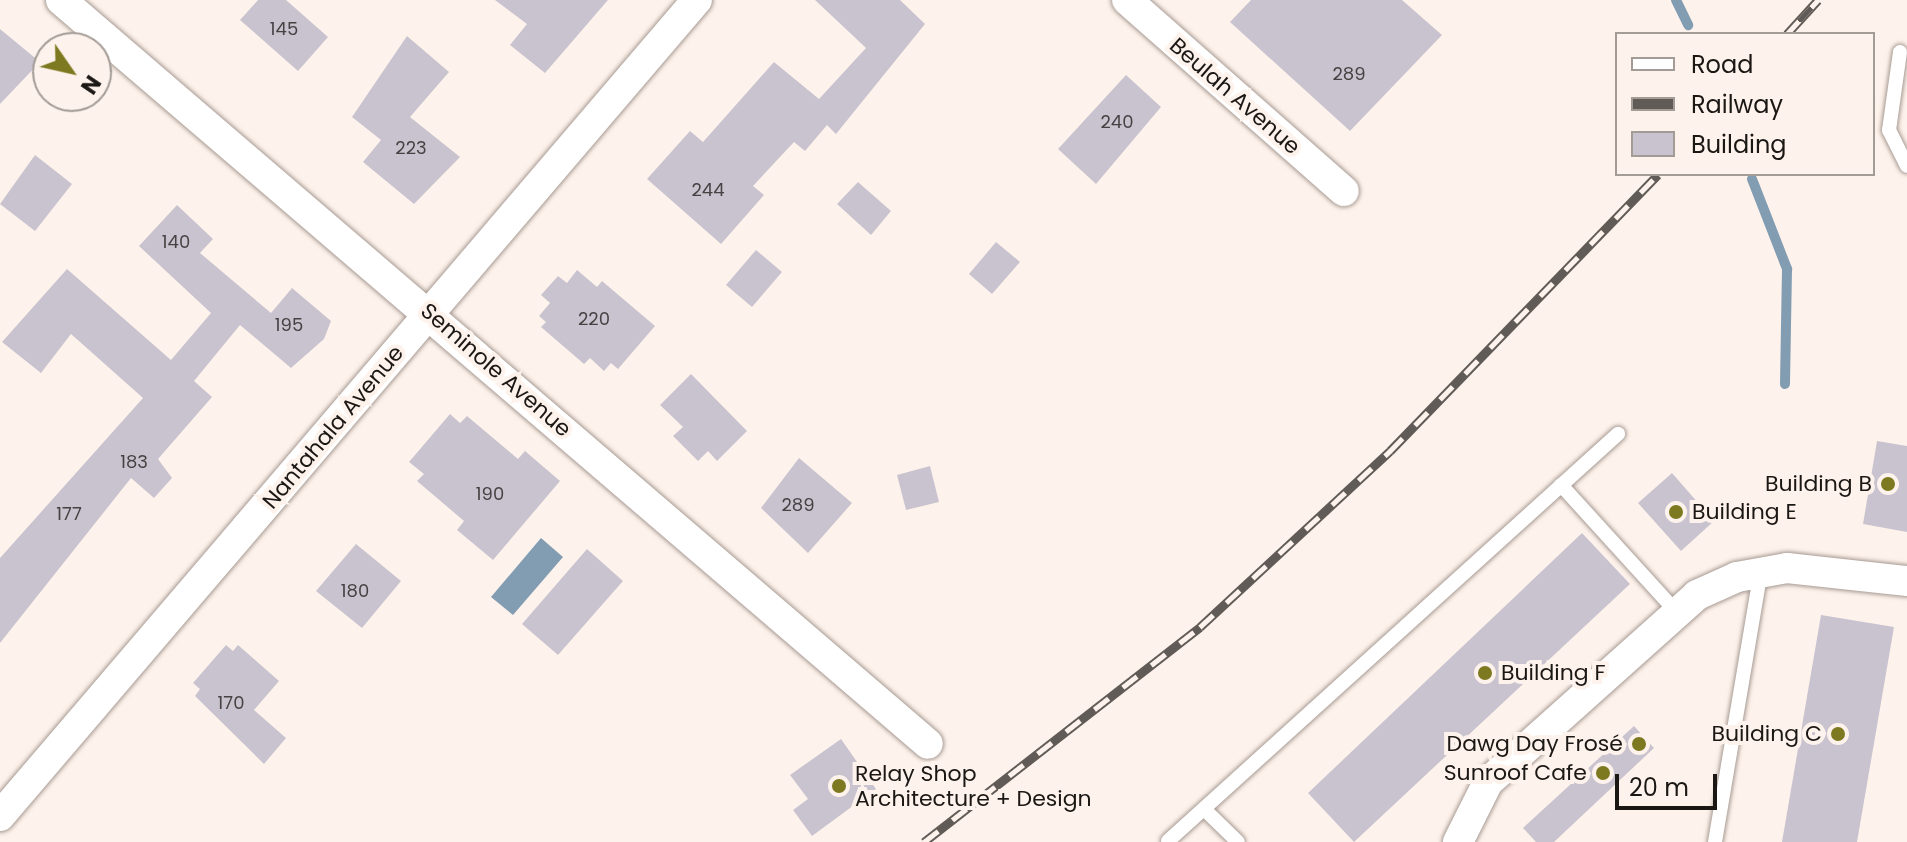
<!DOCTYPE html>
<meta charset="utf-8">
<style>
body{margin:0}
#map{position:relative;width:1907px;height:842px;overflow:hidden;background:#fef3ec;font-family:Poppins,sans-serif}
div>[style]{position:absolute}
.water>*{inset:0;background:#829cb2}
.stream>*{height:10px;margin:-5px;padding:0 5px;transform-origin:5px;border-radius:5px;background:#829cb2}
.building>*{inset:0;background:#c9c3cf}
.roads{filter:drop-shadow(0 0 2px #a79a93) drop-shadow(0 0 2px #a79a93)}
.service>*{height:14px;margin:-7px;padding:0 7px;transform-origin:7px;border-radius:7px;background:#fff}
.minor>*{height:30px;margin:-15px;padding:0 15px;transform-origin:15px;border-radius:15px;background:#fff}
.rail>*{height:9px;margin-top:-4.5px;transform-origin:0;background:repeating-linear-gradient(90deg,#fef3ec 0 18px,#615b57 0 36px);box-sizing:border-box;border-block:2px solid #615b57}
.dots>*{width:22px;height:22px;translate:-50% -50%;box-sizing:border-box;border:4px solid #fef3ec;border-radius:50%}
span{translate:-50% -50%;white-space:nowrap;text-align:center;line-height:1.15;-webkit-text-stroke:8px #fef3ec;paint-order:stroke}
.number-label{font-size:18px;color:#464243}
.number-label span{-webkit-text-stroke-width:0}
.street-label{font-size:22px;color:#1b1714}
.poi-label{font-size:22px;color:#1b1714}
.right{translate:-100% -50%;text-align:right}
.left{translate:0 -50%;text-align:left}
.legend{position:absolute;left:1615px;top:32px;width:260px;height:144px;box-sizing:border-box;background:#fef3ec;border:2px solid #a39b96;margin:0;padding:10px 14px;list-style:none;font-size:24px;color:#1b1714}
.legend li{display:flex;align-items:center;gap:16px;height:40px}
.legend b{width:40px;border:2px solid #a39b96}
.north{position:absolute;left:32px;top:32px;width:80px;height:80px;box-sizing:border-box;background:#fef3ec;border:2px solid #a39b96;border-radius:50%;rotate:124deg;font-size:22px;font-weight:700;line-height:32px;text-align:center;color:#1b1714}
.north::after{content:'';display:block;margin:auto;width:28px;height:36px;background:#7d7920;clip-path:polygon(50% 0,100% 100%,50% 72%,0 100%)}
.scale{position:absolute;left:1615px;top:774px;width:102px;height:36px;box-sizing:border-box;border:4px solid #1b1714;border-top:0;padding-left:10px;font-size:24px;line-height:28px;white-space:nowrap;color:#1b1714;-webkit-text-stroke:6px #fef3ec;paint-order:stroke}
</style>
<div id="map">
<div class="water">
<div style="clip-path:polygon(541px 538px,563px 557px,513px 615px,491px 597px)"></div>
</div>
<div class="stream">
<div style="left:1676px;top:0;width:28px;rotate:64deg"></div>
<div style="left:1752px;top:179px;width:97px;rotate:68.7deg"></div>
<div style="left:1787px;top:269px;width:115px;rotate:91deg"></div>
</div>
<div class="building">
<div style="clip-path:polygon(258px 0,286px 0,328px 37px,298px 71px,240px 20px)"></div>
<div style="clip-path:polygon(495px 0,608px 0,545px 73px,510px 45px,527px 24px)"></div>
<div style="clip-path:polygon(815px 0,900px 0,925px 24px,836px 134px,827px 125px,805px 151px,794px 142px,753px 186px,764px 195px,721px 244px,647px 179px,690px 131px,703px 142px,774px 62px,819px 99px,866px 48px)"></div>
<div style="clip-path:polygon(1251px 0,1402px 0,1442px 35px,1350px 131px,1230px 22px)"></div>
<div style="clip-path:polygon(0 29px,40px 62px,0 104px)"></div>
<div style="clip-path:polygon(407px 36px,449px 72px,410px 117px,460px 157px,414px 204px,363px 162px,381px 140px,352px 117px)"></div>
<div style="clip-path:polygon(1126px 75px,1161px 107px,1096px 184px,1058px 149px)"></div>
<div style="clip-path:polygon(35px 155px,72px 184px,35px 231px,0 204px)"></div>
<div style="clip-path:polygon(858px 182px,891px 211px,871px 235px,837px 204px)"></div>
<div style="clip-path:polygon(177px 205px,213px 239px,200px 253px,271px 313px,292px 288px,331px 321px,324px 339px,291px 368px,240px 325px,194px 381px,212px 397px,158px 459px,172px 478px,154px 498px,131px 478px,0 643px,0 558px,143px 398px,71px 334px,41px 373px,2px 342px,67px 269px,171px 360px,211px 313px,139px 246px)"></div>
<div style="clip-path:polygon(996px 242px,1020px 262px,992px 294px,969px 274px)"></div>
<div style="clip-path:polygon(756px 250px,782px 272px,752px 307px,726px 285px)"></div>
<div style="clip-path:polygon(577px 270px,597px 287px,602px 281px,655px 326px,618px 369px,611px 363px,604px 371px,590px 358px,584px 364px,541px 327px,546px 322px,539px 316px,550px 303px,541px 295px,558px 276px,567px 283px)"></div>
<div style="clip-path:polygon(691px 374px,747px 431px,717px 461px,708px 451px,698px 461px,673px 436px,683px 427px,660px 405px)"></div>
<div style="clip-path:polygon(450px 414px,460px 423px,467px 416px,518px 459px,525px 451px,560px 481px,493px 560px,457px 530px,464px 521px,417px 481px,424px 474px,409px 462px)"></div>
<div style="clip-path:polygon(1877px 441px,1907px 446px,1907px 532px,1863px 524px)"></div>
<div style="clip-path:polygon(799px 458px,852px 503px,808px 553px,761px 508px)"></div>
<div style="clip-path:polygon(930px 466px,939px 502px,906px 510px,897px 475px)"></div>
<div style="clip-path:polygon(1672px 473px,1714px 521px,1681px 551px,1638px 503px)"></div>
<div style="clip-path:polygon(1582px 533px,1630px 584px,1354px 842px,1308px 793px)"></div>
<div style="clip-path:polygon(356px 544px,401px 581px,362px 628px,316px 591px)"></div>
<div style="clip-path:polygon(587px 549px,623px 581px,558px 655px,522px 624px)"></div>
<div style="clip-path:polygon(1821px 615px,1894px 627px,1857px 842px,1782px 842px)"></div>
<div style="clip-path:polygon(226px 645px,233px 651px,238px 645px,279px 681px,254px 710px,286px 738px,264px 764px,195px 696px,200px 689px,193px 683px)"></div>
<div style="clip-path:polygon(1634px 726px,1654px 748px,1554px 842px,1536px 842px,1523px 828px)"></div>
<div style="clip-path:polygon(841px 739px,876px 789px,812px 836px,793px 810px,808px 799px,790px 775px)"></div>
</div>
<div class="roads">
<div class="service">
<div style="left:1900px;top:52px;width:79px;rotate:98deg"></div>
<div style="left:1889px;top:130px;width:40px;rotate:63.4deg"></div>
<div style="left:1561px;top:485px;width:168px;rotate:47.7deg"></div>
<div style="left:1204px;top:809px;width:47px;rotate:44.1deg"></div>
<div style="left:1168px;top:841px;width:607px;rotate:-42.13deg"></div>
<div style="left:1715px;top:842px;width:276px;rotate:-80.4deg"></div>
</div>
<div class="minor">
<div style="left:61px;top:0;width:1142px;rotate:40.63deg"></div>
<div style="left:1127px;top:0;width:289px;rotate:41.4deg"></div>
<div style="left:0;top:816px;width:1073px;rotate:-49.5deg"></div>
<div style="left:1458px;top:842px;width:67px;rotate:-63.4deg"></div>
<div style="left:1488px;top:782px;width:280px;rotate:-41.8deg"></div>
<div style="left:1697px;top:595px;width:44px;rotate:-24.2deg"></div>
<div style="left:1737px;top:577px;width:51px;rotate:-10.2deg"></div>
<div style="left:1787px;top:568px;width:121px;rotate:6.2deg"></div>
</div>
</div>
<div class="rail">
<div style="left:1787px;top:34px;width:46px;rotate:-47.6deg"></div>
<div style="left:924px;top:842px;width:350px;rotate:-37.9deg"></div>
<div style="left:1200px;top:627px;width:259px;rotate:-42.8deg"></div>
<div style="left:1390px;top:451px;width:385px;rotate:-45.9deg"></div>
</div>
<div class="dots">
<div style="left:1888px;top:484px;background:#7d7920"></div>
<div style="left:1676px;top:512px;background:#7d7920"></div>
<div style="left:1485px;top:673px;background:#7d7920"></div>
<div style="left:1838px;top:734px;background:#7d7920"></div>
<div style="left:1639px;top:744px;background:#7d7920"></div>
<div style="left:1603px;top:773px;background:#7d7920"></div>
<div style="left:839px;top:786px;background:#7d7920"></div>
</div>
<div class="number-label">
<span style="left:284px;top:29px">145</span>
<span style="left:1349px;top:74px">289</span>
<span style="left:1117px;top:122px">240</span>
<span style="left:411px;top:148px">223</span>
<span style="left:708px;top:190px">244</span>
<span style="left:176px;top:242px">140</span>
<span style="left:594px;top:319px">220</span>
<span style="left:289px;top:325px">195</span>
<span style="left:134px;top:462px">183</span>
<span style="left:490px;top:494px">190</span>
<span style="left:798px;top:505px">289</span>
<span style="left:69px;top:514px">177</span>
<span style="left:355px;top:591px">180</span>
<span style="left:231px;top:703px">170</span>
</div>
<div class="street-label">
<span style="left:1235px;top:96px;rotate:41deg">Beulah Avenue</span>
<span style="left:496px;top:370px;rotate:41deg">Seminole Avenue</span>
<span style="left:333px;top:427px;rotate:-50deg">Nantahala Avenue</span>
</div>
<div class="poi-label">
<span class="right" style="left:1872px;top:484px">Building B</span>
<span class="left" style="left:1692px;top:512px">Building E</span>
<span class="left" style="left:1501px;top:673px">Building F</span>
<span class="right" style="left:1822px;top:734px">Building C</span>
<span class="right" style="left:1623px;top:744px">Dawg Day Frosé</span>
<span class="left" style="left:855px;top:786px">Relay Shop<br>Architecture + Design</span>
<span class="right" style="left:1587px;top:773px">Sunroof Cafe</span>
</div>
<ul class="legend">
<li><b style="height:10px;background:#fff"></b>Road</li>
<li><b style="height:10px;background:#615b57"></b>Railway</li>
<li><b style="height:22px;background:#c9c3cf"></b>Building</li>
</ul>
<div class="north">N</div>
<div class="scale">20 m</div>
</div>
